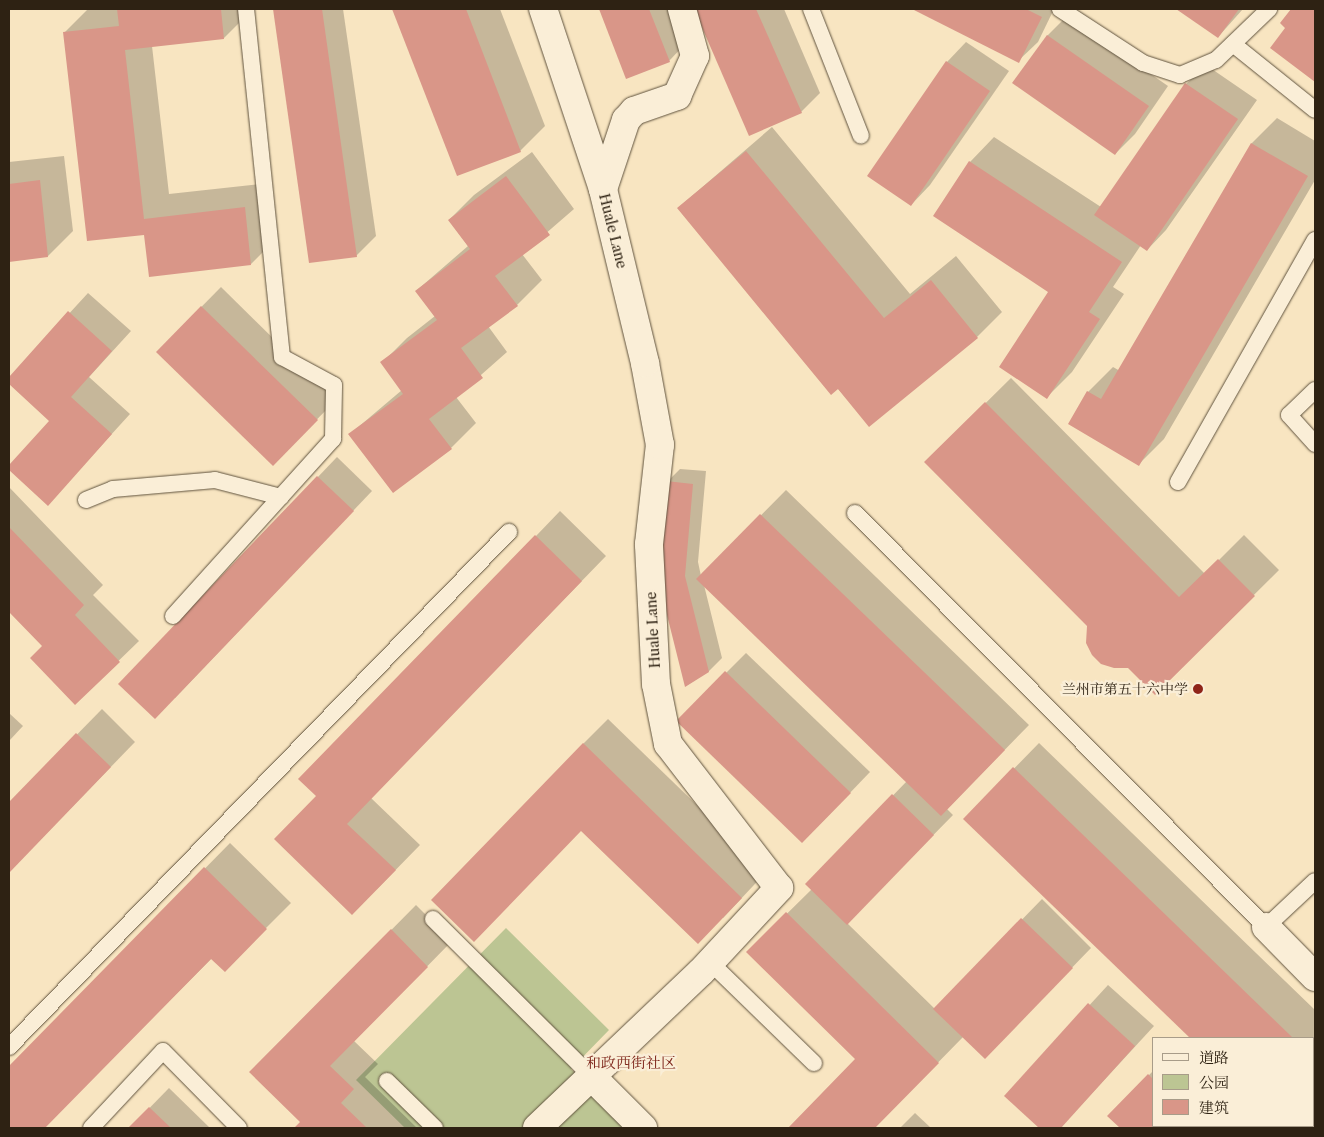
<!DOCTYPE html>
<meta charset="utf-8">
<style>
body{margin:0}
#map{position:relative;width:1324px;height:1137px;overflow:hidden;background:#f8e5c1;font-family:"Libre Caslon Text","Noto Serif SC",serif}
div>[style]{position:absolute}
.green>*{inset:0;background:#bcc593}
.shadow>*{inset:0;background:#0003}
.building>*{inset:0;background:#d99688}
.roads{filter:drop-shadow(0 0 1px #60533e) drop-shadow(0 0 1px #60533e)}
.lane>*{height:16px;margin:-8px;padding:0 8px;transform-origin:8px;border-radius:8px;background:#faeed7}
.street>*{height:28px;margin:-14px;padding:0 14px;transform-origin:14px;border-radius:14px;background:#faeed7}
.dots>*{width:14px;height:14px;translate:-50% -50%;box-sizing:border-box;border:2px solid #faeed7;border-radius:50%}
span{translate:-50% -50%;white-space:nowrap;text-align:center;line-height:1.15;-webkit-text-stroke:4.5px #faeed7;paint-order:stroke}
.street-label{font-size:14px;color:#2e2213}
.poi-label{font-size:14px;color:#2e2213}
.right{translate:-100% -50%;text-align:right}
.neighbourhood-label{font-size:15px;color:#7a1f14}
.frame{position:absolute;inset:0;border:10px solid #2e2213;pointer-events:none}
.legend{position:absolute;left:1152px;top:1037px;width:162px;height:90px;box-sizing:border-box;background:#faeed7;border:1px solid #a89c89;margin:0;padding:6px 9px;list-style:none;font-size:15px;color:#2e2213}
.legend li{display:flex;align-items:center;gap:10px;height:25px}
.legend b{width:25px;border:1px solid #a89c89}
</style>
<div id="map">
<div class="green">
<div style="clip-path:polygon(506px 928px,609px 1030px,571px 1069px,631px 1128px,405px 1128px,356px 1080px)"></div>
</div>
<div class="shadow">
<div style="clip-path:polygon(88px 9px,248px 9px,249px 13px,224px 38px,152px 46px,169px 194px,269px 183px,276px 239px,251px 264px,145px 234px,64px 33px)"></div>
<div style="clip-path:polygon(274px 9px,343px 9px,376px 236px,356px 256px,310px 262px)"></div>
<div style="clip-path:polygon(394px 9px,500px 9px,545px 126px,520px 151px,457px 174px)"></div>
<div style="clip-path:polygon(600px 9px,676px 9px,688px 41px,669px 61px,627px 77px)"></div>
<div style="clip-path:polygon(696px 9px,784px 9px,820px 93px,801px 112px)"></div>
<div style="clip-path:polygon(915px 9px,1054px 9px,1038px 42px,1018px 61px)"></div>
<div style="clip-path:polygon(1178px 9px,1243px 9px,1218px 37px)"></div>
<div style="clip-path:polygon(1293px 9px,1315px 9px,1315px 81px,1272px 48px,1287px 28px,1282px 23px)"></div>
<div style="clip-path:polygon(1067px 16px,1168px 86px,1135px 134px,1115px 154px,1047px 36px)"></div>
<div style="clip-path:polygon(966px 42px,1009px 71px,930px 185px,911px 205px,868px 176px,947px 62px)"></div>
<div style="clip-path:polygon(1206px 65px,1257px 100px,1166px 230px,1147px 250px,1141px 245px,1113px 287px,1124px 294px,1072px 372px,1047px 397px,1050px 291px,970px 162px,994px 137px,1101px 207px,1186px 84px)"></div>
<div style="clip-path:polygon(1277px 118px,1315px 141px,1315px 180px,1164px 439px,1139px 464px,1088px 392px,1113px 367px,1120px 371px,1252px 143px)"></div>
<div style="clip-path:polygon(772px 127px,910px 294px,956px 256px,1002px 312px,977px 337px,870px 425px,678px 208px)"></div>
<div style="clip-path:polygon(532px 152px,574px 209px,522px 254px,542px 280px,517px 305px,488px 326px,507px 352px,456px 397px,476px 423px,451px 448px,350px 434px,402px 390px,382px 363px,407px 338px,435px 316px,416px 291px,468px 246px,449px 220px,474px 195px)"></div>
<div style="clip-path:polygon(64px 156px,73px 231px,48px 256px,9px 260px,9px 162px)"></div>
<div style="clip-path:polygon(221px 287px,336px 400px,273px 464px,157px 352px)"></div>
<div style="clip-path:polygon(88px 293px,131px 331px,89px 377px,130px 414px,48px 504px,9px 467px,51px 421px,9px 383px,9px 379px)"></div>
<div style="clip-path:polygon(1011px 378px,1205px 574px,1244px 535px,1279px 570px,1155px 693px,926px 462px)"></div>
<div style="clip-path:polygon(337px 457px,372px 491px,175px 698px,120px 684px)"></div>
<div style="clip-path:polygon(680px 469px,706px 471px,698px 562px,701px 576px,786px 490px,1029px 725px,947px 809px,953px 815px,847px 923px,935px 1009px,1042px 899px,1091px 948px,1004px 1038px,963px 1037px,874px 1128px,789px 1128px,857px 1059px,748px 952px,812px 889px,807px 884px,907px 781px,704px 585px,722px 658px,709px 671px,686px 686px,667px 482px)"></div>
<div style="clip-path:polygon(9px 487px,103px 585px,93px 595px,139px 641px,75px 703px,43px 646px,9px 610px)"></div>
<div style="clip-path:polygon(560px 511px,606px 556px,371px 798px,420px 845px,377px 889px,317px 796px,536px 536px)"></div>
<div style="clip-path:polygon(746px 653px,870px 772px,822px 822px,678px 721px)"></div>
<div style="clip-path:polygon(102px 709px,135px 742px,9px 872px,9px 804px)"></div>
<div style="clip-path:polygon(9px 713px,23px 726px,9px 741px)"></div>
<div style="clip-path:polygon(608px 719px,766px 872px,723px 918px,583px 744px)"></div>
<div style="clip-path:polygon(1039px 743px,1315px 1010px,1315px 1128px,1282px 1126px,1313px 1126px,1313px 1038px,1191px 1038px,965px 819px)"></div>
<div style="clip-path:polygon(230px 843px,291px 903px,224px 970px,212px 958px,43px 1128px,9px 1128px,9px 1068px)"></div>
<div style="clip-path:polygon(416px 905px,452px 941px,354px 1041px,378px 1064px,365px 1077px,417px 1128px,295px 1128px,302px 1122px,251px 1072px)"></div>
<div style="clip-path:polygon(1108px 985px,1154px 1026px,1060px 1128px,1041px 1128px,1006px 1096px)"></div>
<div style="clip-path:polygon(1153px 1071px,1153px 1126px,1242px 1128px,1122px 1128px,1109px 1116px)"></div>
<div style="clip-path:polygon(169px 1088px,210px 1128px,130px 1128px)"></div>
<div style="clip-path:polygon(915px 1113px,931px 1128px,900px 1128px)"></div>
</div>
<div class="building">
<div style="clip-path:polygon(117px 9px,221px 9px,224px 39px,125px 50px,144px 219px,245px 207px,251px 265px,149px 277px,144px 235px,87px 241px,63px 32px,119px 26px)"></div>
<div style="clip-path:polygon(273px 9px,322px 9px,357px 257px,309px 263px)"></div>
<div style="clip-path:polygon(392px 9px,466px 9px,521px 152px,457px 176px)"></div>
<div style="clip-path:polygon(599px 9px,649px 9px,670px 62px,626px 79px)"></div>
<div style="clip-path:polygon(694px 9px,756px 9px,802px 113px,749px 136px)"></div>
<div style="clip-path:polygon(912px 9px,1026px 9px,1042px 17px,1019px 63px)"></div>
<div style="clip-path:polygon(1176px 9px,1239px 9px,1218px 38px)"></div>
<div style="clip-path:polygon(1291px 9px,1315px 9px,1315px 82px,1270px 48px,1285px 28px,1280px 23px)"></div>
<div style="clip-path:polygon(1047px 35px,1149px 106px,1115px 155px,1012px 83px)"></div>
<div style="clip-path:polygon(946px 61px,990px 91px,911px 206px,867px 176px)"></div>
<div style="clip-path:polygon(1185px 83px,1238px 119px,1147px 251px,1094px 215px)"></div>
<div style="clip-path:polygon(1251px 143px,1308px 176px,1139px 466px,1068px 424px,1087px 391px,1101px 399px)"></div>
<div style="clip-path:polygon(746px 151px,884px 318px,931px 280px,978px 338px,869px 427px,838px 389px,831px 395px,677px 208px)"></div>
<div style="clip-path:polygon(969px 161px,1122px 262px,1089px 312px,1100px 319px,1047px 399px,999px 367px,1048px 292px,933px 216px)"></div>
<div style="clip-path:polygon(506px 176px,550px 235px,495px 276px,518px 306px,461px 348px,483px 378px,429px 419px,452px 449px,393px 493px,348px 434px,403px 394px,380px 362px,437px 320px,415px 291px,470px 249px,448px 220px)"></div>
<div style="clip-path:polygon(40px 180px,48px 257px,9px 262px,9px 184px)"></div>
<div style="clip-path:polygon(201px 306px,318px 420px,273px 466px,156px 352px)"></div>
<div style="clip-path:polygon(68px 311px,112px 351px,71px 397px,112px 434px,48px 506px,9px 470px,9px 465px,49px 421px,9px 384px,9px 377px)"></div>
<div style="clip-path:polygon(985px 402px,1179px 597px,1218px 559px,1255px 596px,1155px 695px,1128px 668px,1114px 668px,1101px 664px,1092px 655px,1086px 643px,1087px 626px,924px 462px)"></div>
<div style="clip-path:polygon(317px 476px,354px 511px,155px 719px,118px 684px)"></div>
<div style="clip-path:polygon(666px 481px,693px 484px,685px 576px,709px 672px,685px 687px,661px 591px)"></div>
<div style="clip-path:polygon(760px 514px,1005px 750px,941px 816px,696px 579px)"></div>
<div style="clip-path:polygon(9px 527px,84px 605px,75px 615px,120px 662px,75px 705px,30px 658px,42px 646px,9px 612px)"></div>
<div style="clip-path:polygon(535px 535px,582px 581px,347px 824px,396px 870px,352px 915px,274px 839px,316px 796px,298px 779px)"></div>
<div style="clip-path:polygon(725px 671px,851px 793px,802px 843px,676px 721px)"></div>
<div style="clip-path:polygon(76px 733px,111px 767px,9px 873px,9px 802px)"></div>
<div style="clip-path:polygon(583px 743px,742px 898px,698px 944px,581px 831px,474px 942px,431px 900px)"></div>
<div style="clip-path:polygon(1013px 767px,1293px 1038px,1190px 1038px,963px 819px)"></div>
<div style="clip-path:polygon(892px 794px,934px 835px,847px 925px,805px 884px)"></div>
<div style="clip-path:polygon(204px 867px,267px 929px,225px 972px,211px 959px,45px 1128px,9px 1128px,9px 1066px)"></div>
<div style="clip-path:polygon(786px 912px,939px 1063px,875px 1128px,788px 1128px,855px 1059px,746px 952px)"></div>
<div style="clip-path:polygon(1021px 918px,1073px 968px,985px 1059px,933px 1009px)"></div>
<div style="clip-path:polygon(391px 929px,428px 967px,330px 1066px,354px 1089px,341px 1103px,367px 1128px,294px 1128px,300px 1122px,249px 1072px)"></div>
<div style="clip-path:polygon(1088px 1003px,1135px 1046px,1061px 1128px,1039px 1128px,1004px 1096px)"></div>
<div style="clip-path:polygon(1313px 1057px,1315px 1128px,1283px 1128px,1280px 1126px,1313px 1126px)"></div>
<div style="clip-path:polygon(1148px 1074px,1153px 1079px,1153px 1126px,1203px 1128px,1120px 1128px,1107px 1116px)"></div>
<div style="clip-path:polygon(149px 1107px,171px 1128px,128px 1128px)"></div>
</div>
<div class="roads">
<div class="lane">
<div style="left:811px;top:9px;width:136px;rotate:68.5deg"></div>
<div style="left:1060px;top:9px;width:99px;rotate:33deg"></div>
<div style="left:1143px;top:63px;width:39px;rotate:18deg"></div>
<div style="left:1180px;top:75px;width:39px;rotate:-23deg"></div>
<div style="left:1216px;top:60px;width:74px;rotate:-43.9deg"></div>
<div style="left:1233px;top:44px;width:105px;rotate:38.8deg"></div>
<div style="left:1315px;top:390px;width:36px;rotate:136deg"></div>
<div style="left:1289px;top:415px;width:39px;rotate:48deg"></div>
<div style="left:1178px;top:482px;width:278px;rotate:-60.5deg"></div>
<div style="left:86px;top:500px;width:29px;rotate:-22deg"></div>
<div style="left:113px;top:489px;width:102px;rotate:-5deg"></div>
<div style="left:215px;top:480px;width:68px;rotate:14.4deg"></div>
<div style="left:855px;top:513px;width:583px;rotate:45.21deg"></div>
<div style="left:1266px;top:927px;width:67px;rotate:-43.2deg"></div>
<div style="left:173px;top:616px;width:239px;rotate:-47.9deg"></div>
<div style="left:333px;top:439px;width:54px;rotate:-88.9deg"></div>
<div style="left:334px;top:385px;width:59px;rotate:-151.7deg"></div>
<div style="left:282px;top:357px;width:350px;rotate:-95.9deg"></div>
<div style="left:433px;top:919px;width:226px;rotate:44.8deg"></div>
<div style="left:710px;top:962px;width:145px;rotate:44.2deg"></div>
<div style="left:9px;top:1047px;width:718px;rotate:-45.85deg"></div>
<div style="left:387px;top:1081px;width:67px;rotate:44.4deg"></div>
<div style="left:91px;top:1128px;width:105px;rotate:-46.9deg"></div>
<div style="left:163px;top:1051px;width:108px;rotate:45.4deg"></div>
</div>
<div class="street">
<div style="left:603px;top:189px;width:73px;rotate:-71.6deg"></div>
<div style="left:626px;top:120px;width:12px;rotate:-48deg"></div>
<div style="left:634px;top:111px;width:46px;rotate:-19.2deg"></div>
<div style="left:677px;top:96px;width:44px;rotate:-65.8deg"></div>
<div style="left:695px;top:56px;width:49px;rotate:-105.5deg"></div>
<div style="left:1266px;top:927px;width:70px;rotate:45.6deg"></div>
<div style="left:593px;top:1078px;width:71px;rotate:45deg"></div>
<div style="left:537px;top:1128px;width:226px;rotate:-43.6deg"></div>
<div style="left:701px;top:972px;width:115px;rotate:-47.1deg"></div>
<div style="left:779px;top:888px;width:182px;rotate:-127.6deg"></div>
<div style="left:668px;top:744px;width:61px;rotate:-101.3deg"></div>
<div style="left:656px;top:684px;width:140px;rotate:-92.9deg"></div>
<div style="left:649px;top:544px;width:100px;rotate:-83.7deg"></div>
<div style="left:660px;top:445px;width:83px;rotate:-100.4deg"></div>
<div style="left:645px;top:363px;width:179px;rotate:-103.6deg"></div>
<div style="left:603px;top:189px;width:190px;rotate:-108.4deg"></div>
</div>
</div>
<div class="dots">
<div style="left:1198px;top:689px;background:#8f2418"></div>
</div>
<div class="street-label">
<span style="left:613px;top:231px;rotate:76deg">Huale Lane</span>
<span style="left:653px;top:630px;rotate:-93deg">Huale Lane</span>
</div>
<div class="poi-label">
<span class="right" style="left:1188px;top:689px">兰州市第五十六中学</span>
</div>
<div class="neighbourhood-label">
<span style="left:631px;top:1063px">和政西街社区</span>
</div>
<div class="frame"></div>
<ul class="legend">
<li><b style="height:6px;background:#faeed7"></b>道路</li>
<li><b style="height:14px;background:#bcc593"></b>公园</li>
<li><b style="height:14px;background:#d99688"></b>建筑</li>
</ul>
</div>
